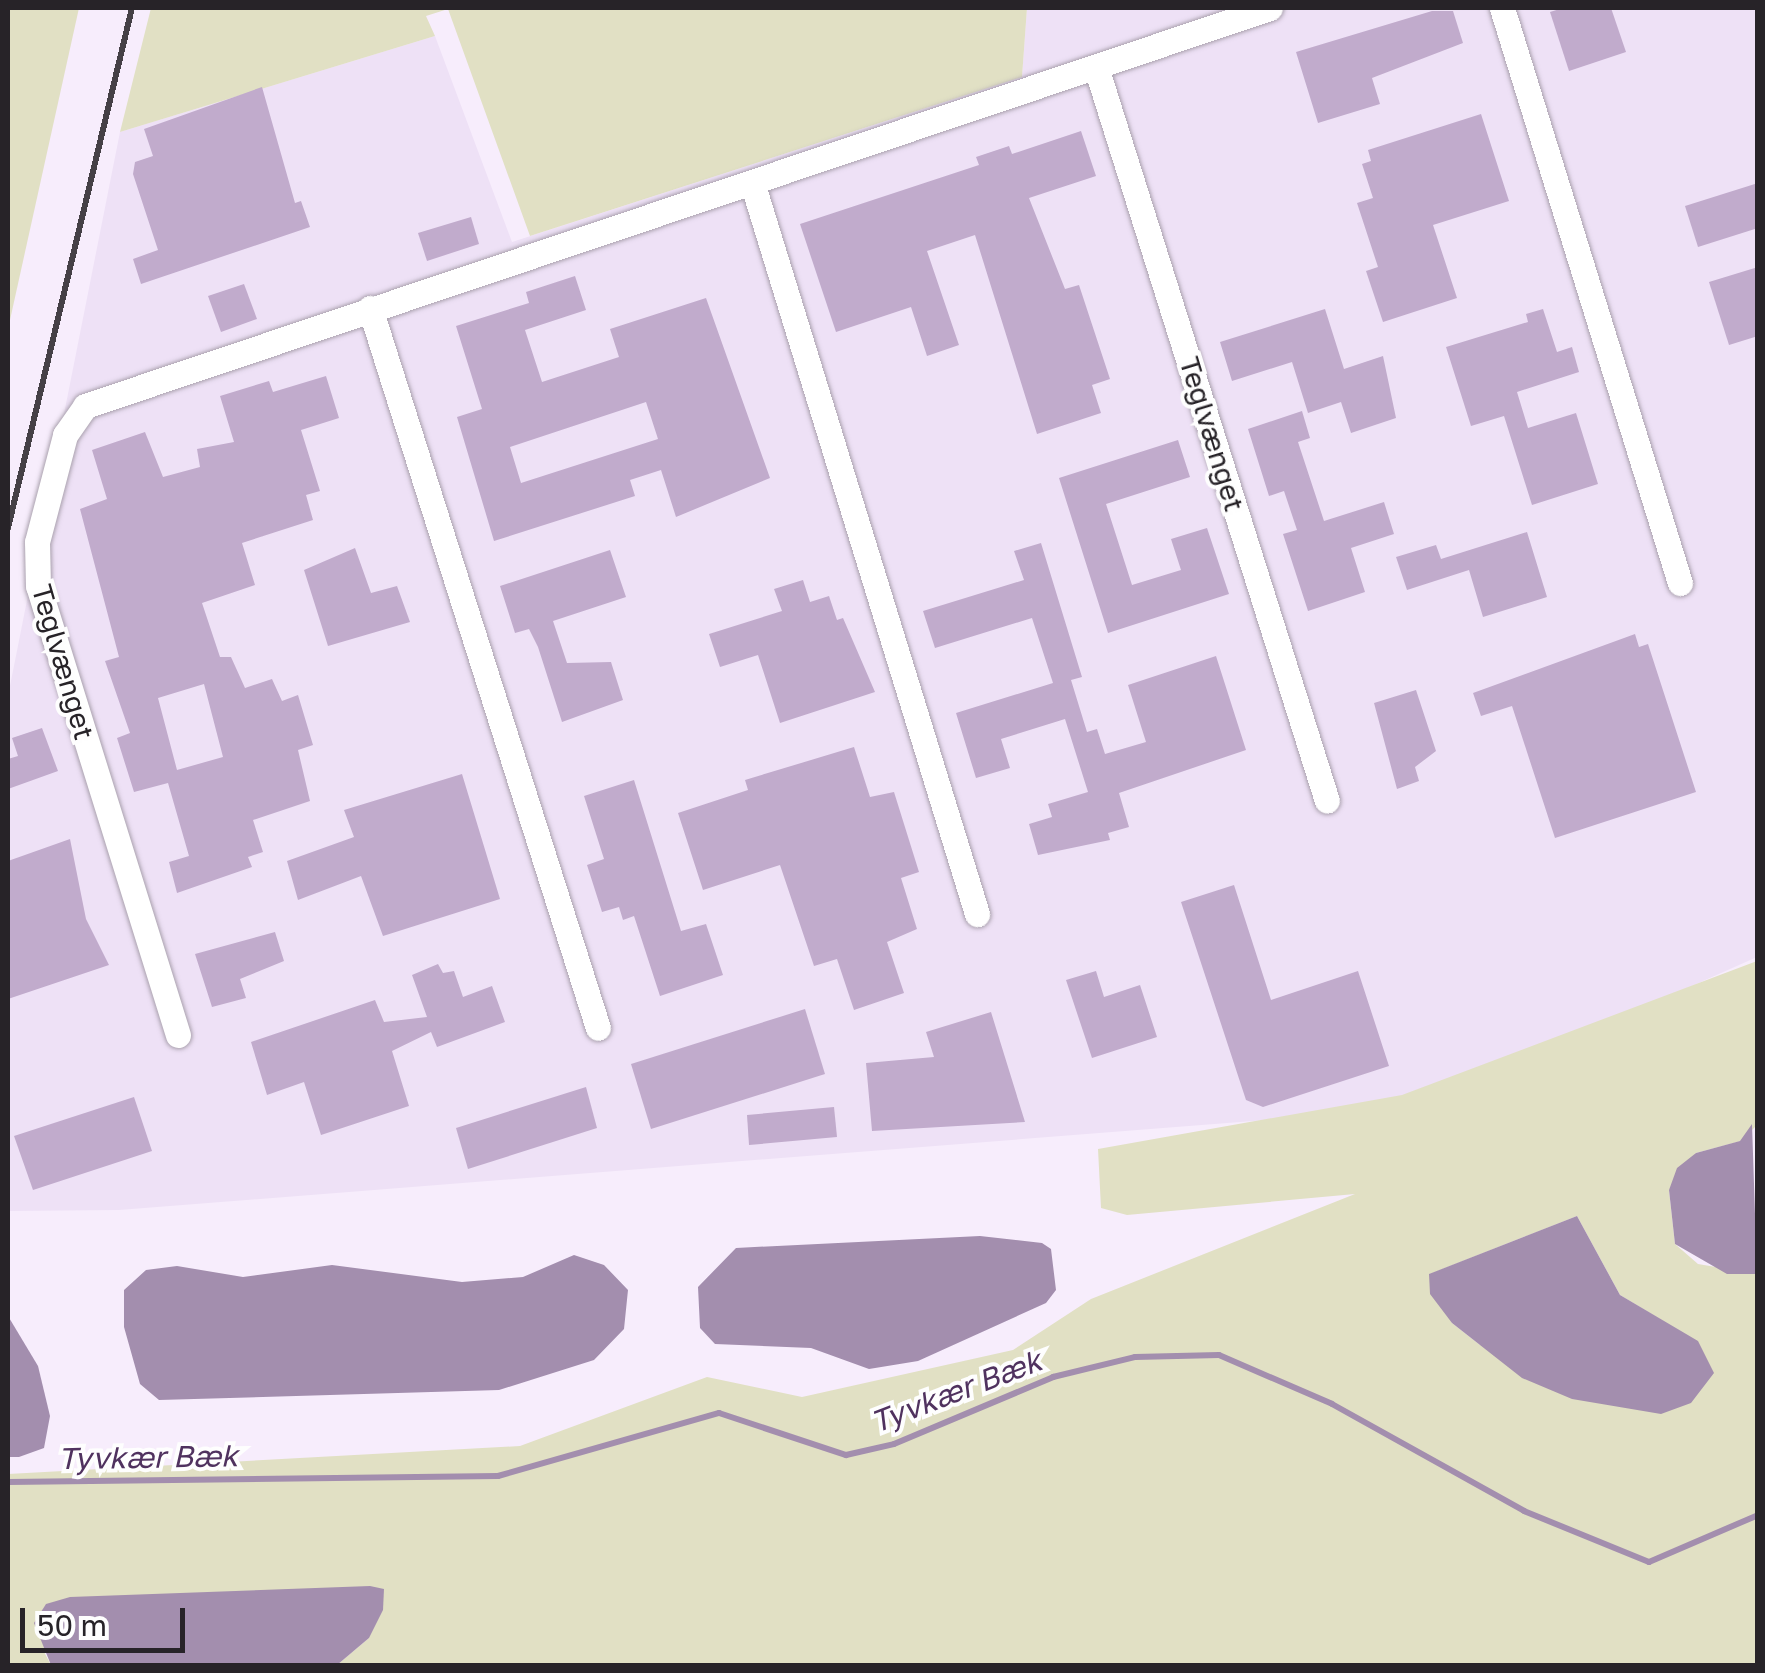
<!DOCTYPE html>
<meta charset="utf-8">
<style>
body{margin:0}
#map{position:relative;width:1765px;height:1673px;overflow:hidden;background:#f7edfc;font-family:"Golos Text",sans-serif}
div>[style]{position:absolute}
.built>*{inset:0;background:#eee1f6}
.green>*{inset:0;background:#e1e0c4}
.water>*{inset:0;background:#a38eae}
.stream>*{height:6px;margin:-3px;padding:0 3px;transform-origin:3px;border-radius:3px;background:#a38eae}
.building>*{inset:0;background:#c1abcc}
.roads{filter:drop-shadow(0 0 2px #aaa1ae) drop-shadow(0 0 2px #aaa1ae)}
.street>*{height:25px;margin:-12.5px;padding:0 12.5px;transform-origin:12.5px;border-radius:12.5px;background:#fff}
.rail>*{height:6px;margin:-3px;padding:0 3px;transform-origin:3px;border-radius:3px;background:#454046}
span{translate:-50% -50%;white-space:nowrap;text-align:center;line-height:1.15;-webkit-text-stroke:8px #fefefe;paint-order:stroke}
.street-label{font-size:28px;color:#272328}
.water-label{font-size:30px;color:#50325f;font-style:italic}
.frame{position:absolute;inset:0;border:10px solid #272328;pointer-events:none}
.scale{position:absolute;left:20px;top:1608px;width:165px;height:45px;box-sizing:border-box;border:5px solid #272328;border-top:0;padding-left:12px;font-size:30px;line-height:35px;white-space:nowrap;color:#272328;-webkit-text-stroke:8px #fefefe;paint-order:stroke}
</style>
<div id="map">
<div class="built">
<div style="clip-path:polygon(1027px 8px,1757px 8px,1757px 957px,1418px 1108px,119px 1210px,8px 1211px,8px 696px,120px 132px,435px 36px,512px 242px,1022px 77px)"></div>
</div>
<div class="green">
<div style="clip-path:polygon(8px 8px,79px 8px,8px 329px)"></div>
<div style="clip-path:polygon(151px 8px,1027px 8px,1022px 77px,530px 236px,448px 9px,426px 16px,435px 36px,120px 132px)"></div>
<div style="clip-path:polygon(evenodd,1757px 961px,1757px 1125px,1741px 1141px,1696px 1153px,1669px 1190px,1675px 1244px,1698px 1264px,1757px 1274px,1757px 1665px,337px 1665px,369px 1638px,43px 1650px,51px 1665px,8px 1666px,8px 1474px,520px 1446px,707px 1377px,802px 1397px,1013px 1350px,1091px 1299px,1355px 1194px,1127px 1215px,1101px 1208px,1098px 1149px,1402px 1095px,1757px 961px,1577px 1216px,1620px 1295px,1698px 1342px,1480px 1345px,1452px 1323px,1430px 1274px,1577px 1216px)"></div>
</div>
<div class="water">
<div style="clip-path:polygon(1752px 1124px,1757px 1274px,1727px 1274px,1675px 1244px,1669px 1190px,1677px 1168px,1696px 1153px,1740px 1141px)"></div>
<div style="clip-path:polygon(1577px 1216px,1620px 1295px,1698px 1341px,1714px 1373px,1691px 1403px,1661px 1414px,1572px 1399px,1522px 1378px,1452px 1323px,1430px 1294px,1429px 1274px)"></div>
<div style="clip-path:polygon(980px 1236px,1042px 1243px,1051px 1249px,1056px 1290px,1046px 1303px,918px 1361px,869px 1369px,811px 1348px,715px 1344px,700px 1328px,698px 1287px,736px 1248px)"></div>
<div style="clip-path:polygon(574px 1255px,604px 1265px,628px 1290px,624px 1329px,594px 1360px,499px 1390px,159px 1400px,140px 1384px,124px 1327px,124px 1290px,146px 1270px,177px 1266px,243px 1277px,332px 1265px,462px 1282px,523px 1277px)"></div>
<div style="clip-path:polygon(8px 1316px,38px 1366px,50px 1416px,44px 1448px,19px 1457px,8px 1457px)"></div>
<div style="clip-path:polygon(370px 1586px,384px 1589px,383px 1610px,369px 1638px,337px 1665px,51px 1665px,34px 1623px,46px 1604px,70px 1597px)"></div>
</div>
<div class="stream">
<div style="left:8px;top:1482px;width:490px;rotate:-0.7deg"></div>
<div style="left:498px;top:1476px;width:230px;rotate:-15.9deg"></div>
<div style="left:719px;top:1413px;width:134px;rotate:18.3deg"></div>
<div style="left:846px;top:1455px;width:49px;rotate:-12.9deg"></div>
<div style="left:894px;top:1444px;width:173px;rotate:-22.8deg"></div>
<div style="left:1053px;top:1377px;width:84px;rotate:-13.7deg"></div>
<div style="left:1135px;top:1357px;width:84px;rotate:-1.4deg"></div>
<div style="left:1219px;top:1355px;width:123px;rotate:23.4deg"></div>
<div style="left:1332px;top:1404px;width:220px;rotate:29.1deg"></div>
<div style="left:1524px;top:1511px;width:135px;rotate:22.2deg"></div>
<div style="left:1649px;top:1562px;width:119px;rotate:-23.3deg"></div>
</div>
<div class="building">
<div style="clip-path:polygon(1563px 8px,1611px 8px,1626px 52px,1569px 71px,1550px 12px)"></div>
<div style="clip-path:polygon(1432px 11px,1453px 11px,1463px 43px,1372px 78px,1380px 104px,1318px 123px,1296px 52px)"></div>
<div style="clip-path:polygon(262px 87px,295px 203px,301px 201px,310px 227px,141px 284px,133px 259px,158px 250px,133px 174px,135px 162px,153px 156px,144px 129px)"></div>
<div style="clip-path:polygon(1481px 114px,1509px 201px,1433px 225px,1457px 298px,1383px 322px,1366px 271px,1378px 267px,1357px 203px,1373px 198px,1362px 164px,1371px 161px,1368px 150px)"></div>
<div style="clip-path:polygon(1081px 131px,1096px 176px,1029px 198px,1065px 289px,1079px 285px,1110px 379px,1092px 385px,1101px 413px,1037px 434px,975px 235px,927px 251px,959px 345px,927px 356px,911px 307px,836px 332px,800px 224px,979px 165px,976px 157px,1009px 146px,1012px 154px)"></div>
<div style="clip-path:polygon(1758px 183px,1758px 228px,1698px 247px,1685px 206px)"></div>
<div style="clip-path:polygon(471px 217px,479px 244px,427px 261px,418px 233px)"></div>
<div style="clip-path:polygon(1758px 267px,1758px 336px,1729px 345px,1709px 282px)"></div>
<div style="clip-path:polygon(evenodd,575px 276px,586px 310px,525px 330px,542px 382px,619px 357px,610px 329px,706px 298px,770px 478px,676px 517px,661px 470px,630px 480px,635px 496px,494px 541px,457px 417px,482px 409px,456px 326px,529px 303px,526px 292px,575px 276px,646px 402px,658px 439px,521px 483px,510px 447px,646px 402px)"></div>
<div style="clip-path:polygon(244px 284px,257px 319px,221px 332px,208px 296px)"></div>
<div style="clip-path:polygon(1325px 309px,1344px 369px,1383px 356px,1396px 418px,1351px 433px,1341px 402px,1308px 413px,1292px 362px,1232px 381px,1220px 342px)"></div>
<div style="clip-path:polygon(1543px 309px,1557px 352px,1572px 347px,1579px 372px,1517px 392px,1528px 428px,1576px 413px,1598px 484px,1532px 505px,1504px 416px,1471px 426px,1446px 347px,1528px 322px,1526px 314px)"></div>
<div style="clip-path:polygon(evenodd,326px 376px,339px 418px,301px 430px,320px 491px,306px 495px,313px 520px,242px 543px,255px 585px,202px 603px,220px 657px,231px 657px,245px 688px,272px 679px,282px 701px,298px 695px,313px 745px,298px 750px,310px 801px,253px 820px,263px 852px,248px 857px,252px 867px,177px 893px,169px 862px,189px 856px,168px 783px,134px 792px,117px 738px,130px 733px,105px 661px,119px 657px,80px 509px,107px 499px,92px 450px,145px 432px,163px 477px,200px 467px,197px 449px,234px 442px,220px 396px,269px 381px,273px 392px,326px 376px,204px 684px,223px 757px,177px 770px,158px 698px,204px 684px)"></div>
<div style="clip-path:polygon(1302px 411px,1310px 438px,1298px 442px,1324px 521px,1384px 502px,1394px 534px,1351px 548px,1365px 592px,1308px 611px,1283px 534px,1297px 530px,1284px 491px,1269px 496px,1248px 429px)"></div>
<div style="clip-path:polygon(1178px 440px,1190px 477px,1106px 504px,1132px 585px,1181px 570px,1171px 539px,1207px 528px,1229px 594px,1108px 633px,1059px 478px)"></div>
<div style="clip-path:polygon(1527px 532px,1547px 597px,1483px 617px,1469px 570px,1407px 590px,1396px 557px,1436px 545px,1441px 559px)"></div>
<div style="clip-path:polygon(1041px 543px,1082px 677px,1071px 680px,1087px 732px,1097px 729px,1105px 754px,1146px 742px,1128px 685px,1216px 656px,1246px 750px,1119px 793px,1129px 827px,1108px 833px,1110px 840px,1038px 855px,1029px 824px,1052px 817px,1048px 804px,1088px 792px,1065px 719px,1001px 739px,1010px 768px,976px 778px,956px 713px,1053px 683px,1032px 618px,935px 648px,923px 611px,1024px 580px,1014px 551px)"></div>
<div style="clip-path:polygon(355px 548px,371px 593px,397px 586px,410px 622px,328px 646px,304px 570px)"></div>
<div style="clip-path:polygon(610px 550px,626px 597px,553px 621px,567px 663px,611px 662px,623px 700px,562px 722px,538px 647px,529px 629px,515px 633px,500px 586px)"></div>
<div style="clip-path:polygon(803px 580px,810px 602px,829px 596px,837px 620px,843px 618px,875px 692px,780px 723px,758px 655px,720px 667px,709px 634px,782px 611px,774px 589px)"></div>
<div style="clip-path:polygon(1635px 634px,1639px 647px,1648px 644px,1696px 792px,1555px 838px,1512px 706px,1481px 716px,1473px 693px)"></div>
<div style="clip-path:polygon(1416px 690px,1436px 751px,1415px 767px,1419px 781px,1397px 789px,1374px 703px)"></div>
<div style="clip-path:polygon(42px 728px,58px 771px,8px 789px,8px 759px,18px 756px,12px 738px)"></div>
<div style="clip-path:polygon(854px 747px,870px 797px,894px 792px,919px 872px,901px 878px,917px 929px,887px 942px,904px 993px,854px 1010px,837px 959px,814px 966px,780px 865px,703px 890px,678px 813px,748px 790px,745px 780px)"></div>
<div style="clip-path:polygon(462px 774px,500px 899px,383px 936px,361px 876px,298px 900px,287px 861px,354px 837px,344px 810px)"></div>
<div style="clip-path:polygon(634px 780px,681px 931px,706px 924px,723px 975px,660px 996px,634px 916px,623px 920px,619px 907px,602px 912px,587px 865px,604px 859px,584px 796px)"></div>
<div style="clip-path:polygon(70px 839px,86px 919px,109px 965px,8px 999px,8px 861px)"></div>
<div style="clip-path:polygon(1234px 885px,1271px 1000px,1358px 971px,1389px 1066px,1263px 1107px,1246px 1100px,1181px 902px)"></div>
<div style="clip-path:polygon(275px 932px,284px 961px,240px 979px,246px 998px,212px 1007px,195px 954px)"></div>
<div style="clip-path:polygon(438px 964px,443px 973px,454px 971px,463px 997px,492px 986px,505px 1022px,437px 1047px,431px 1032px,392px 1051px,409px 1106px,321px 1135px,304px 1082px,267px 1095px,251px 1042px,375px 1000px,384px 1022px,427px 1017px,412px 975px)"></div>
<div style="clip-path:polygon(1096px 971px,1104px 997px,1140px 985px,1157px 1037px,1092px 1058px,1066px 980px)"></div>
<div style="clip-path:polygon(805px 1009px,825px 1074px,651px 1129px,631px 1064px)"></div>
<div style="clip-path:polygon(991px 1012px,1025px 1122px,872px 1131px,866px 1063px,934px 1057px,926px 1032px)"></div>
<div style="clip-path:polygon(586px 1087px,597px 1128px,468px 1169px,456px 1128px)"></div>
<div style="clip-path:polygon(134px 1097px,152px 1151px,33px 1190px,14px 1136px)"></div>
<div style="clip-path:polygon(834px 1107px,837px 1137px,749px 1145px,747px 1115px)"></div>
</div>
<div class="roads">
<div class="street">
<div style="left:1502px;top:8px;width:602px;rotate:72.8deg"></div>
<div style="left:1096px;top:67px;width:769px;rotate:72.53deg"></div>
<div style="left:752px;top:182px;width:766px;rotate:72.91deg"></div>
<div style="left:370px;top:308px;width:755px;rotate:72.43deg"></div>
<div style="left:178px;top:1035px;width:470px;rotate:-107.3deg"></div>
<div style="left:38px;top:586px;width:44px;rotate:-91.3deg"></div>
<div style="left:37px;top:542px;width:111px;rotate:-75.3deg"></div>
<div style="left:65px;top:435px;width:35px;rotate:-55deg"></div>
<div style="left:85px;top:406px;width:1250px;rotate:-18.57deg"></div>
</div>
</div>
<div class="rail">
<div style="left:8px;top:528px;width:535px;rotate:-76.59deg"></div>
</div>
<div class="street-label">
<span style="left:1212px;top:434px;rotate:73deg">Teglvænget</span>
<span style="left:63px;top:662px;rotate:74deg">Teglvænget</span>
</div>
<div class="water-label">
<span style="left:956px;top:1391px;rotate:-21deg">Tyvkær Bæk</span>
<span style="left:148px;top:1457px;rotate:-1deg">Tyvkær Bæk</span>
</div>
<div class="frame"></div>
<div class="scale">50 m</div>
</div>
